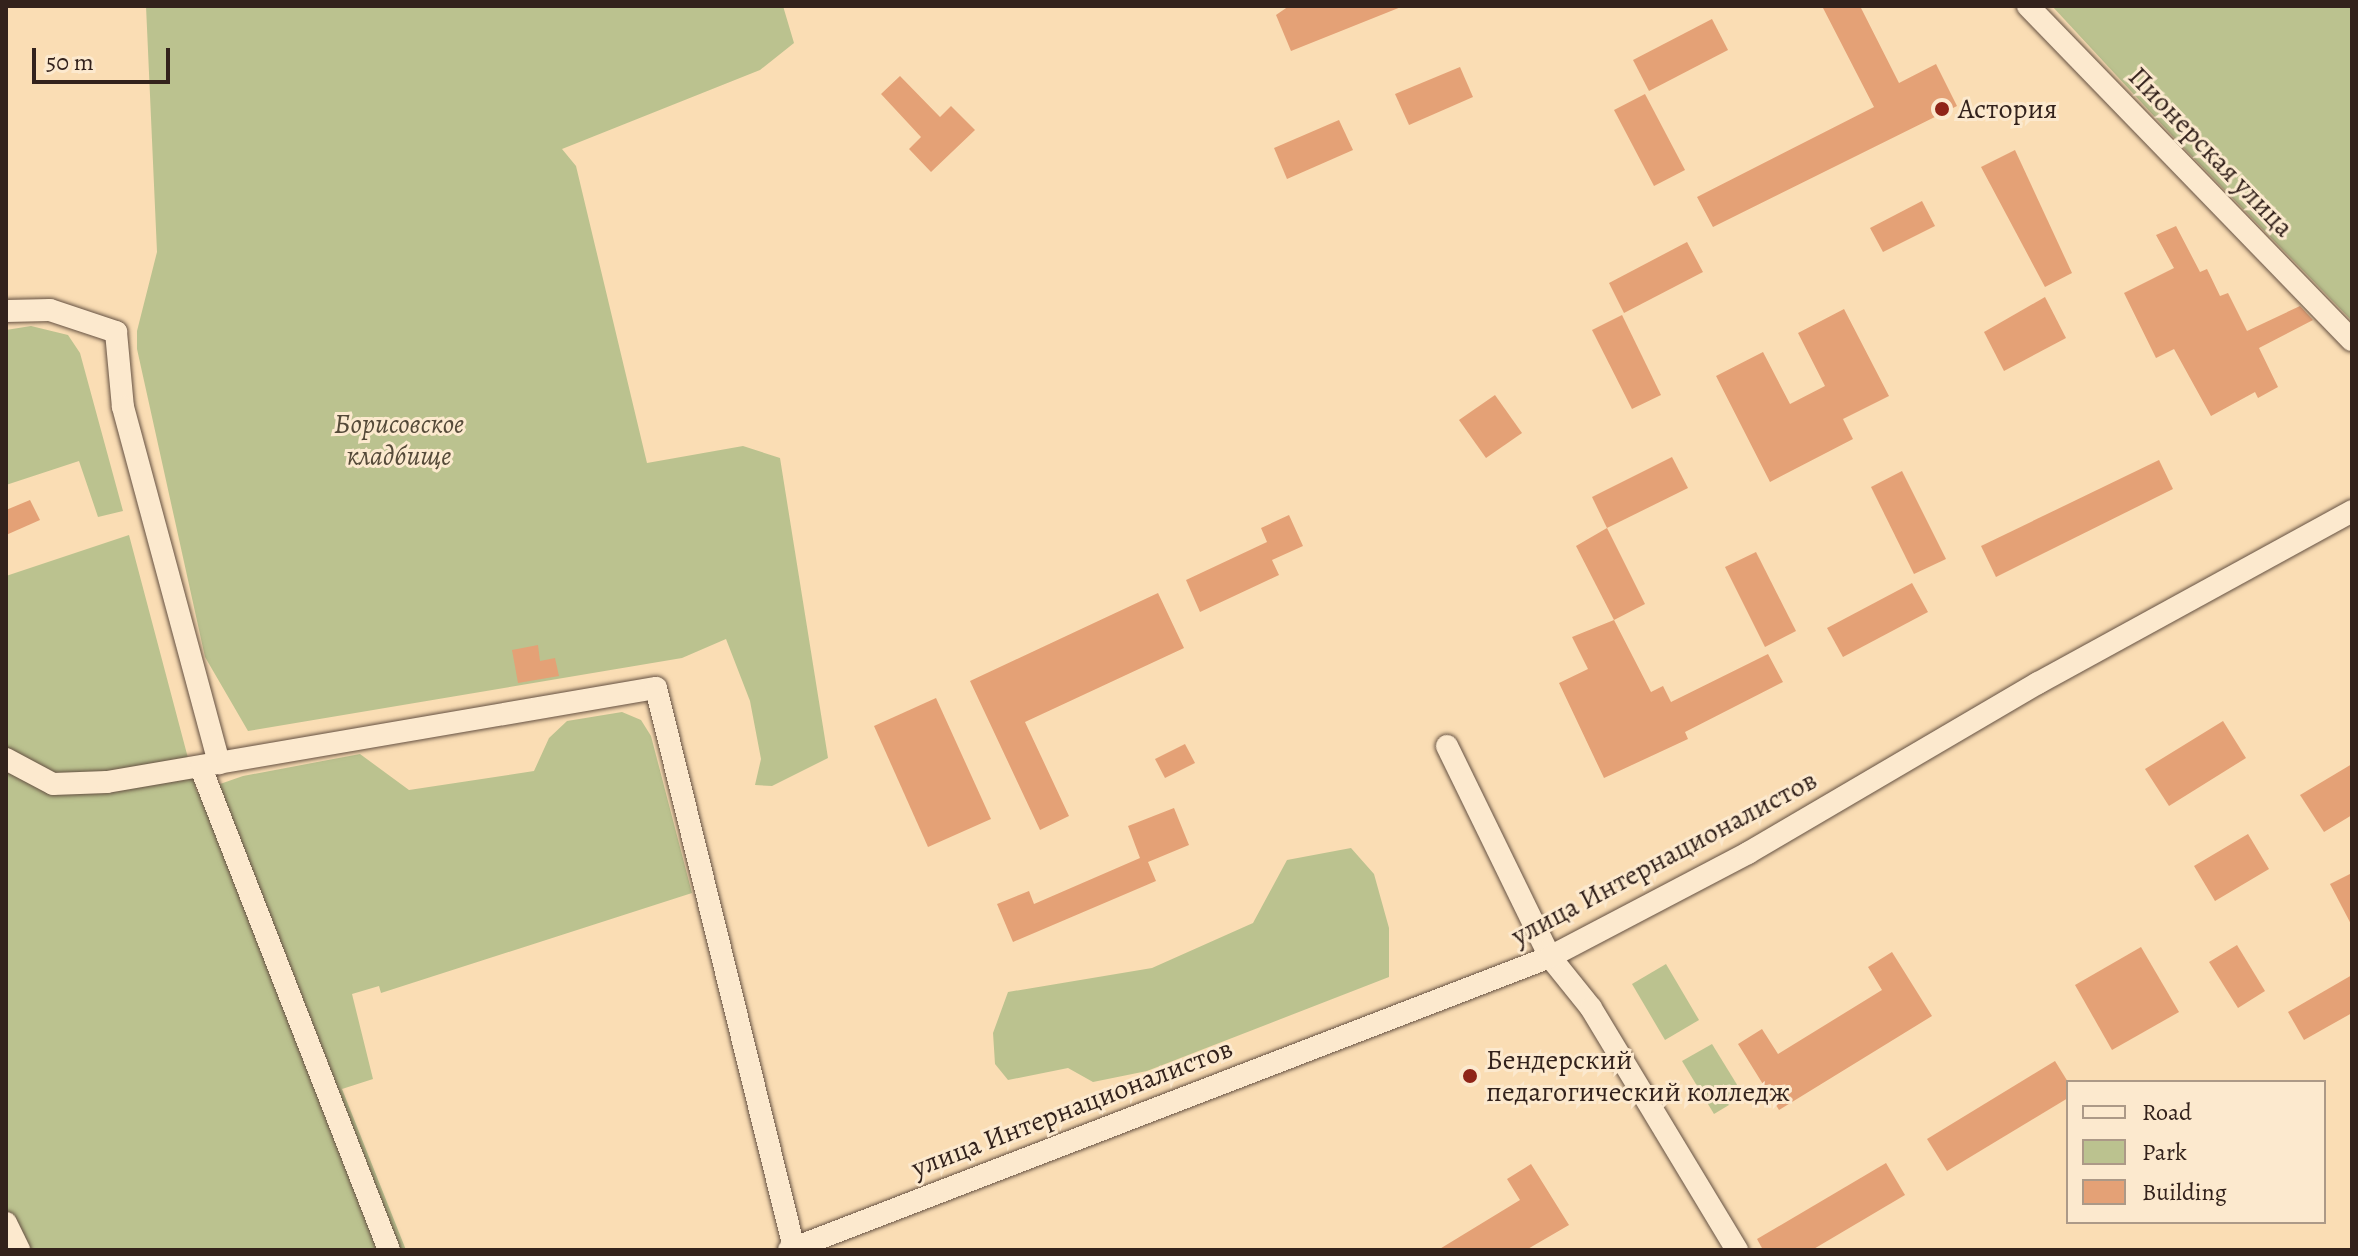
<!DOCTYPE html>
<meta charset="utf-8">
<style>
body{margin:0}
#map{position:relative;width:2358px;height:1256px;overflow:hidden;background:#faddb4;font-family:Alegreya,serif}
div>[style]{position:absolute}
.green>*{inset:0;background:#bbc28f}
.building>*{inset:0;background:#e4a176}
.roads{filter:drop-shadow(0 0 2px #655142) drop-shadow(0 0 2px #655142)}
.minor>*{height:22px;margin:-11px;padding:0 11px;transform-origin:11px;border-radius:11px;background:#fce9ce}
.dots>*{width:22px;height:22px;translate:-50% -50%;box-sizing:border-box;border:4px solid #fce9ce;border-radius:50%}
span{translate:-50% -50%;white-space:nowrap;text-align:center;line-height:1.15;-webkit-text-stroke:6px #fce9ce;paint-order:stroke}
.poi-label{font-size:28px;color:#33221c}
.left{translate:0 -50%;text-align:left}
.street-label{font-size:28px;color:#33221c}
.park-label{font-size:28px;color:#554a39;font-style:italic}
.frame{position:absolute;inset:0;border:8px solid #33221c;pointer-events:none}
.legend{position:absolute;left:2066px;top:1080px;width:260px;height:144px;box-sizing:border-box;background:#fce9ce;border:2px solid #ac9987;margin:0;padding:10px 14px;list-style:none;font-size:24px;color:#33221c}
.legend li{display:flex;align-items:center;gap:16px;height:40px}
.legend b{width:40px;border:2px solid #ac9987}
.scale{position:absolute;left:32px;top:48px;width:138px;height:36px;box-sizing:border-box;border:4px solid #33221c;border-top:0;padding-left:10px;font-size:24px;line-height:28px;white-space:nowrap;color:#33221c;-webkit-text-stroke:6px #fce9ce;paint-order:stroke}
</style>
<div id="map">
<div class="green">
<div style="clip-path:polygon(146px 6px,783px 6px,794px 43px,760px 70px,562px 149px,576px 166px,647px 463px,743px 446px,780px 458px,828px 758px,772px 786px,755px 785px,761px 759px,750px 701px,726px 639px,682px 658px,248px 731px,205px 657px,137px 349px,137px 331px,157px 252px)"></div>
<div style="clip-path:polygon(2052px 6px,2352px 6px,2352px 321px,2180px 144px)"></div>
<div style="clip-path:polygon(31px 326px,68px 335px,80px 353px,123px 511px,98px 517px,79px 461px,6px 485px,6px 330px)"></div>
<div style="clip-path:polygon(129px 535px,197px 792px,243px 776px,360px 754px,409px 790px,534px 771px,549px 738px,567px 721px,622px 712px,641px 720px,651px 736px,692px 893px,381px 993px,379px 986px,352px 994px,373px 1079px,342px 1089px,406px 1250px,6px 1250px,6px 576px)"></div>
<div style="clip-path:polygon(1351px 848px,1374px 874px,1389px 928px,1389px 977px,1147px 1071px,1093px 1082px,1068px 1068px,1008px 1080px,995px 1064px,993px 1033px,1008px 992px,1152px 968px,1253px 923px,1287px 860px)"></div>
<div style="clip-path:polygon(1666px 964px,1699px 1020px,1665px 1040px,1632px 984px)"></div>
<div style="clip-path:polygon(1712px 1044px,1744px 1096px,1714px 1114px,1682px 1061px)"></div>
</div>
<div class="building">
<div style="clip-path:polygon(1289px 6px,1401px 6px,1401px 7px,1291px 51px,1276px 15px)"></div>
<div style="clip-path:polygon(1822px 6px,1860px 6px,1899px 83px,1936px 64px,1957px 106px,1713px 227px,1697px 197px,1874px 107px)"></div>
<div style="clip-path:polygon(1712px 19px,1728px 50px,1649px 91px,1633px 60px)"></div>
<div style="clip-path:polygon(1460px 67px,1473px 97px,1409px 125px,1395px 94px)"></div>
<div style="clip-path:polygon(900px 76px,940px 117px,951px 106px,975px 130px,931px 172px,909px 149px,921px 137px,881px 94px)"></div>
<div style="clip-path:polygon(1645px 94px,1685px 170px,1654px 186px,1614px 110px)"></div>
<div style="clip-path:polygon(1339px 120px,1353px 150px,1287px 179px,1274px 148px)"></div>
<div style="clip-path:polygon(2015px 150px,2072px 273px,2045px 287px,1981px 167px)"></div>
<div style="clip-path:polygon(1922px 201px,1935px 226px,1883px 252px,1870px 228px)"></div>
<div style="clip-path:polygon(2176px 226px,2200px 272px,2207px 269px,2220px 296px,2228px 293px,2247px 331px,2300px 306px,2313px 320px,2259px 348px,2278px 387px,2258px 398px,2255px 392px,2211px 416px,2174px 349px,2156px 358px,2124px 293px,2174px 268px,2156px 235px)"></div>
<div style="clip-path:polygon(1687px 242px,1703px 272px,1624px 313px,1609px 283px)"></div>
<div style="clip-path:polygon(2045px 297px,2066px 338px,2004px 371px,1984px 332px)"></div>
<div style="clip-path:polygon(1844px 309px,1889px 396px,1843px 419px,1853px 439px,1770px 482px,1716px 376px,1763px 352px,1790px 404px,1825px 386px,1798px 333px)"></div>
<div style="clip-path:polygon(1622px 315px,1661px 395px,1632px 409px,1592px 330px)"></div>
<div style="clip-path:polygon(1495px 395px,1522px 433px,1486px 458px,1459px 420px)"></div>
<div style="clip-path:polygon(1672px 457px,1688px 488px,1607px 528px,1592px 497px)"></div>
<div style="clip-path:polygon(2159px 460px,2173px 489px,1996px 577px,1981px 546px)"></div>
<div style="clip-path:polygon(1902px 471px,1946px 559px,1914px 574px,1871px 487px)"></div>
<div style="clip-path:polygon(30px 500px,40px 520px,6px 535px,6px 510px)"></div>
<div style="clip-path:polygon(1289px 515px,1303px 546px,1272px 560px,1279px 575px,1200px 612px,1186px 580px,1267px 542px,1261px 528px)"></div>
<div style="clip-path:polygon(1607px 528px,1645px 604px,1614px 620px,1576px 546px)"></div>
<div style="clip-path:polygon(1756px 552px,1796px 631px,1765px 647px,1725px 567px)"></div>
<div style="clip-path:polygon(1912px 583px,1928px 612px,1843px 657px,1827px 628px)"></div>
<div style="clip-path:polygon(1158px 593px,1184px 648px,1025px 722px,1069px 816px,1040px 830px,970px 681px)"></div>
<div style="clip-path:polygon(1614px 620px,1651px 692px,1663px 686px,1671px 702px,1768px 654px,1783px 682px,1685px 732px,1688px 739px,1604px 778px,1559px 683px,1588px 669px,1572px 637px)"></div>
<div style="clip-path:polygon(538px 645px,540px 661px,555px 658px,559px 676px,518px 683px,512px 650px)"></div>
<div style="clip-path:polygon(936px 698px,991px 819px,928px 847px,874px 726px)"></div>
<div style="clip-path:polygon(2223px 721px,2246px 758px,2169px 806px,2145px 769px)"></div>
<div style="clip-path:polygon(1185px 744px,1195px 763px,1165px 778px,1155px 759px)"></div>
<div style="clip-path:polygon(2352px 764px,2352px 815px,2324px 832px,2300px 795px)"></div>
<div style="clip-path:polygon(1174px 808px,1189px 845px,1148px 862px,1156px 881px,1013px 942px,997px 904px,1029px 891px,1034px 904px,1140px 858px,1128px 826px)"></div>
<div style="clip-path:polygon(2248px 834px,2269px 869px,2215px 901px,2194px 866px)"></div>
<div style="clip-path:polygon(2352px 873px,2352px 926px,2330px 884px)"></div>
<div style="clip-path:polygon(2237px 945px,2265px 991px,2238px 1008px,2209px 962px)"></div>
<div style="clip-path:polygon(2141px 947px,2179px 1012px,2112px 1050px,2075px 985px)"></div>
<div style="clip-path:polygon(1892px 952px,1932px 1016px,1779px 1110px,1738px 1044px,1762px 1029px,1778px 1054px,1882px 990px,1868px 967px)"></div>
<div style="clip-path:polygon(2352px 975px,2352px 1013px,2304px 1040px,2288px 1012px)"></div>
<div style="clip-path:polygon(2055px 1061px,2068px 1082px,2068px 1098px,1947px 1171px,1927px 1139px)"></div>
<div style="clip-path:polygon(1886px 1163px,1905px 1195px,1812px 1250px,1763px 1250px,1757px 1239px)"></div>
<div style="clip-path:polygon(1531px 1164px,1569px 1225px,1526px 1250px,1438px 1250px,1520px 1200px,1507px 1179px)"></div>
</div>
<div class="roads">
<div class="minor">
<div style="left:2028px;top:6px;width:465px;rotate:45.9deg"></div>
<div style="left:6px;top:311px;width:44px;rotate:-1.3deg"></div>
<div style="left:50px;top:310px;width:70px;rotate:18.4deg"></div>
<div style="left:116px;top:332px;width:75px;rotate:84.7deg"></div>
<div style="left:123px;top:407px;width:369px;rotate:74.9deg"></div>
<div style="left:1447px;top:746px;width:235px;rotate:64deg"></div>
<div style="left:1550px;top:957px;width:65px;rotate:51.2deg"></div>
<div style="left:1591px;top:1008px;width:283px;rotate:58.9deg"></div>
<div style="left:6px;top:759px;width:53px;rotate:28deg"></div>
<div style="left:53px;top:784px;width:54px;rotate:-2.1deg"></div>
<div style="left:107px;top:782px;width:557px;rotate:-9.72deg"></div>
<div style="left:656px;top:688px;width:577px;rotate:76.16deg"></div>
<div style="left:201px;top:768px;width:517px;rotate:68.69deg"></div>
<div style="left:6px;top:1223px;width:30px;rotate:64deg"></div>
<div style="left:789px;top:1250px;width:815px;rotate:-21.06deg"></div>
<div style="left:1550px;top:957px;width:224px;rotate:-27.7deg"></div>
<div style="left:1748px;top:853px;width:336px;rotate:-30.4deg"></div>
<div style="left:2038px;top:683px;width:358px;rotate:-28.7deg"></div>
</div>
</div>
<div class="dots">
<div style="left:1942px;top:109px;background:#8f2418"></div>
<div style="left:1470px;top:1076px;background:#8f2418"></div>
</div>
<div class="poi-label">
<span class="left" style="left:1958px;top:109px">Астория</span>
<span class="left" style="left:1486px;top:1076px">Бендерский<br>педагогический колледж</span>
</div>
<div class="street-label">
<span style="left:2211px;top:152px;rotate:46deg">Пионерская улица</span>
<span style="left:1664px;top:858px;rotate:-28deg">улица Интернационалистов</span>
<span style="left:1072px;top:1108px;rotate:-21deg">улица Интернационалистов</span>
</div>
<div class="park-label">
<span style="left:399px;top:440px">Борисовское<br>кладбище</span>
</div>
<div class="frame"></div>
<ul class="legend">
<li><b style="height:10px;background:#fce9ce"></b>Road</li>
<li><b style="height:22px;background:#bbc28f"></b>Park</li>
<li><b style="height:22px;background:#e4a176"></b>Building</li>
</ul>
<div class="scale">50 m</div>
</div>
